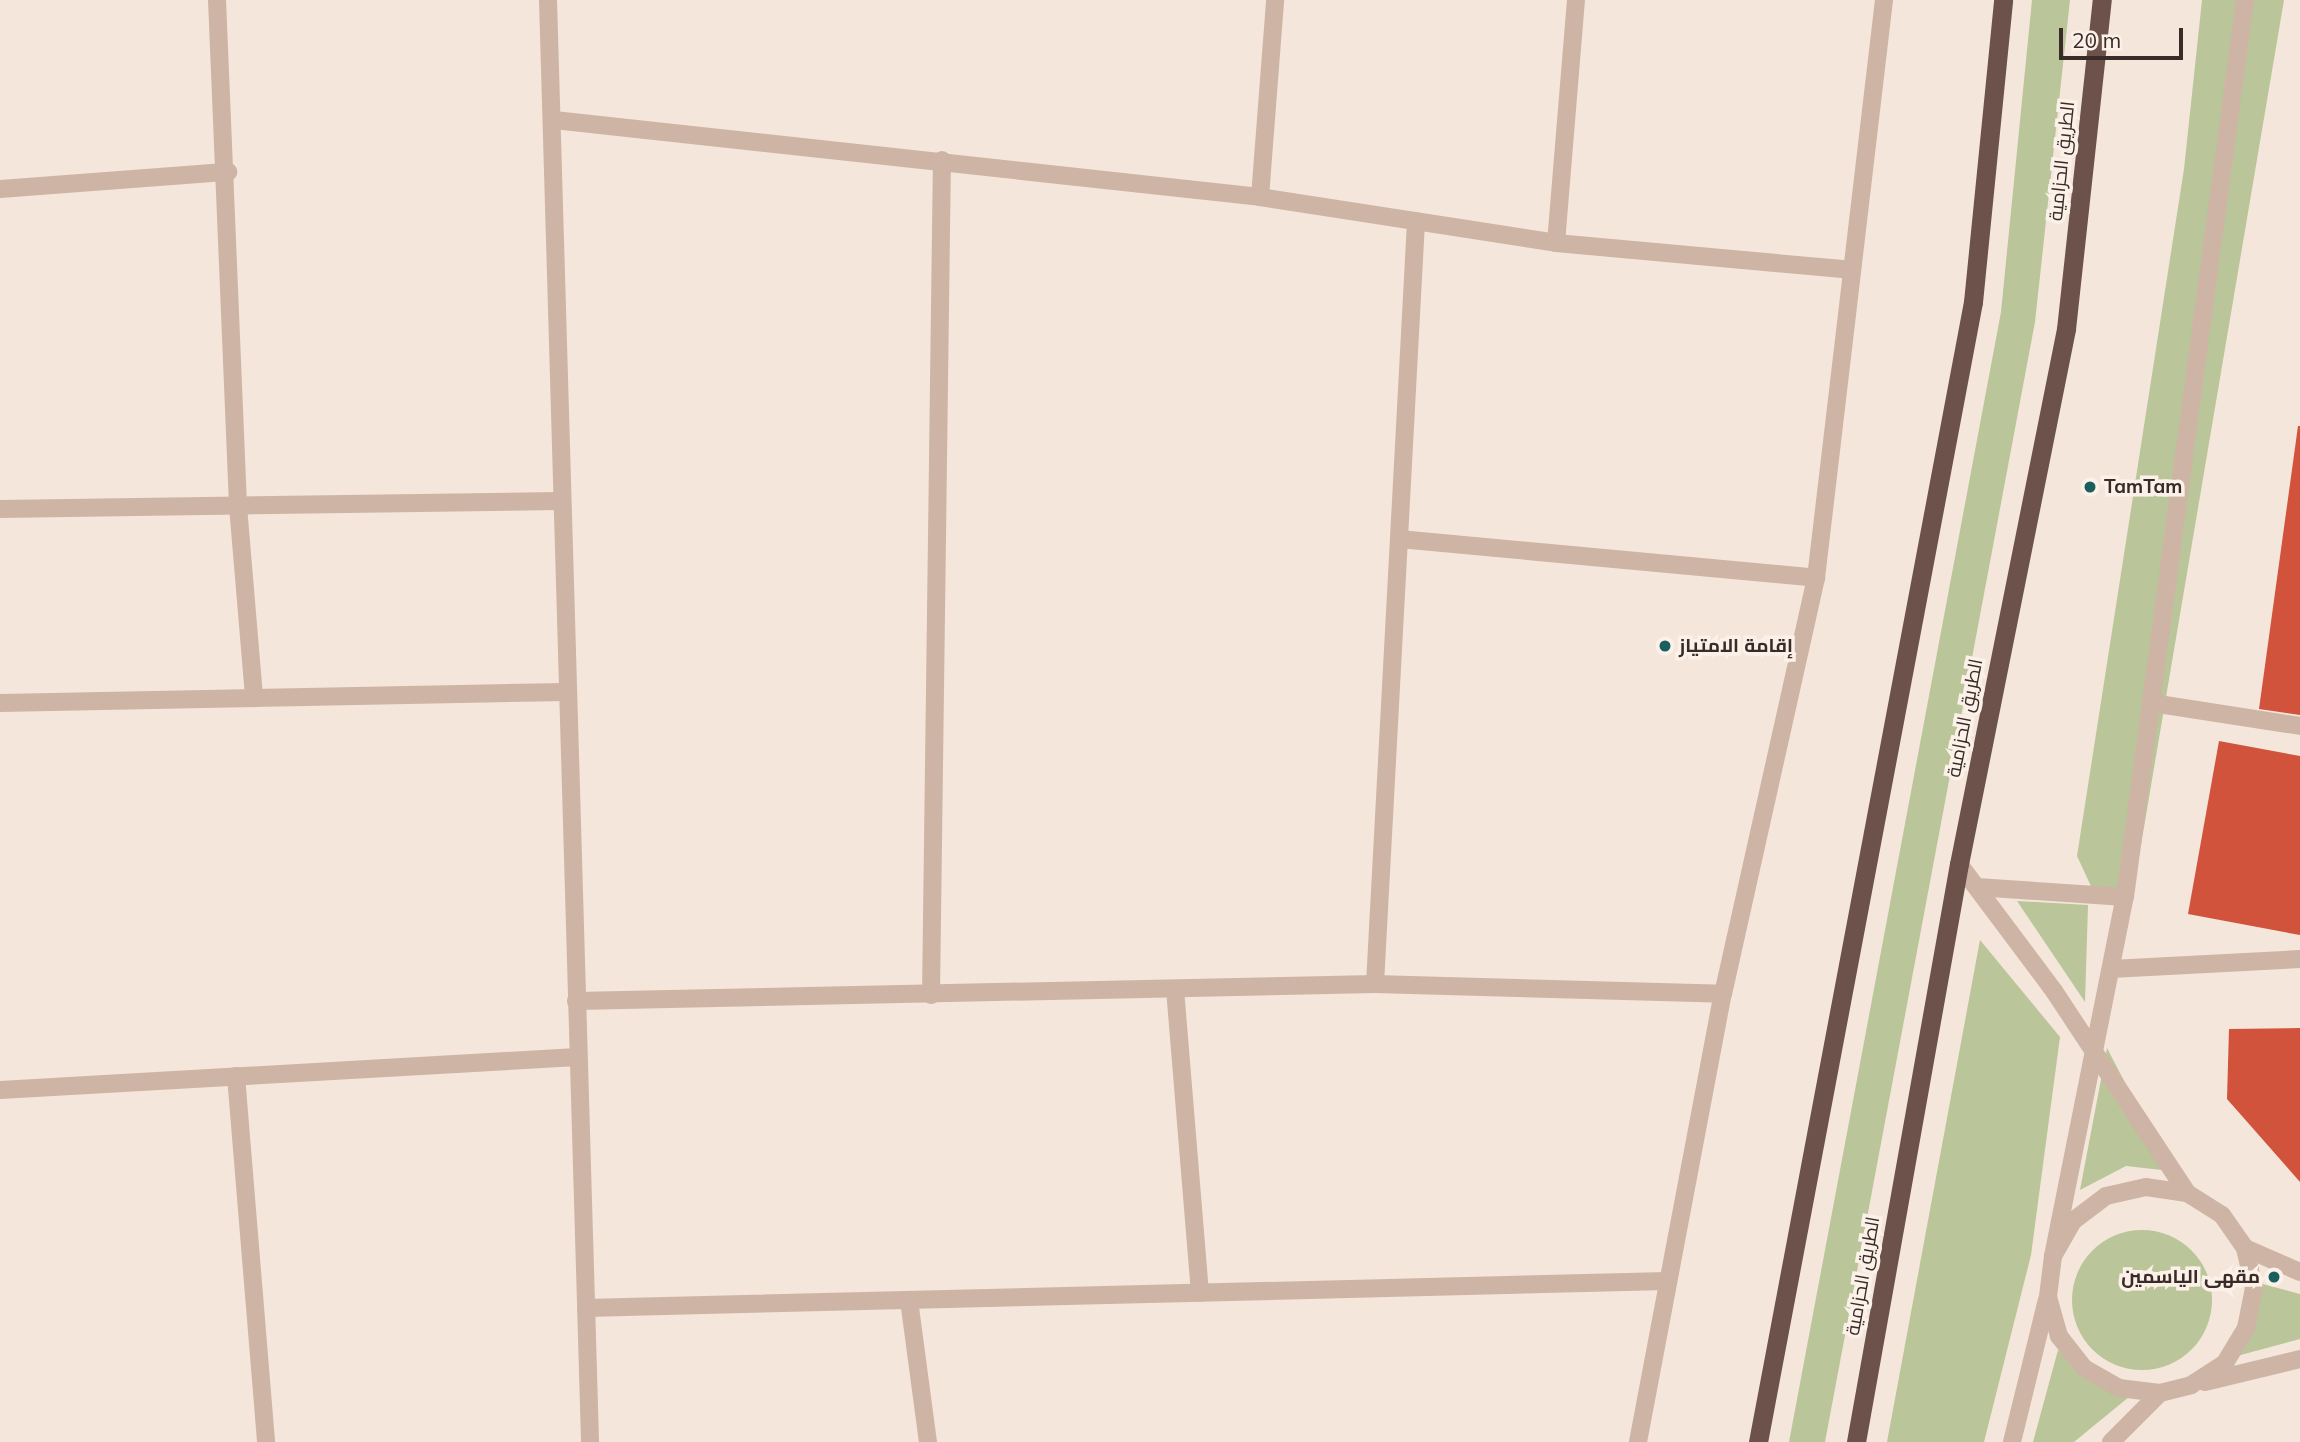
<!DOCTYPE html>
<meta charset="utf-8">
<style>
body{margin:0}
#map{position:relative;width:2300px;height:1442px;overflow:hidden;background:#f4e6db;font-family:Mulish,Cairo,sans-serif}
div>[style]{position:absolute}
.green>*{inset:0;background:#bac599}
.round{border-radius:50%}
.building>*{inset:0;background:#d1533c}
.minor>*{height:18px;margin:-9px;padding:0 9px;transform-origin:9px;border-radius:9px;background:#ceb4a5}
.trunk>*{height:19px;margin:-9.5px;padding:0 9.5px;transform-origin:9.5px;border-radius:9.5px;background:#6c524a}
.dots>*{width:19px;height:19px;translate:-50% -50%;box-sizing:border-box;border:4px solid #fbf1e8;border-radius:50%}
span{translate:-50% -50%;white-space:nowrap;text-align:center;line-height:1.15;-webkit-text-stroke:7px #fbf1e8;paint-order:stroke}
.street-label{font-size:19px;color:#392b27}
.poi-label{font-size:19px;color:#392b27;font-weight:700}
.left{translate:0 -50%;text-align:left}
.right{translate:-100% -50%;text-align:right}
.scale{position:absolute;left:2059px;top:28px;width:124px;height:32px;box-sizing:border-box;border:4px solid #392b27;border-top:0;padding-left:9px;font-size:21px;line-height:24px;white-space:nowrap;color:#392b27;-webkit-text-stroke:5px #fbf1e8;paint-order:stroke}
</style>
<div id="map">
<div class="green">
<div style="clip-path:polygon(2032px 0,2070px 0,2035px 322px,1825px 1442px,1789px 1442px,2001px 312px)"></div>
<div style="clip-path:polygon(2202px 0,2284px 0,2131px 904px,2097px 899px,2077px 856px,2184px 169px)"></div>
<div style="clip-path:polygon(2017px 901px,2088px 905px,2085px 1002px)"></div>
<div style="clip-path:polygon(1980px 940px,2060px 1037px,2031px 1255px,1984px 1442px,1887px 1442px)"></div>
<div style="clip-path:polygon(2107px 1048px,2171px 1171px,2126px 1166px,2080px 1190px)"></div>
<div class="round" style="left:2072px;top:1230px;width:140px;height:140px"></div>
<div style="clip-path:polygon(2255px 1282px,2300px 1294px,2300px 1339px,2237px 1356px)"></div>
<div style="clip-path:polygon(2058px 1350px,2093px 1383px,2135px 1392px,2074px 1442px,2033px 1442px)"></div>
</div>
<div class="building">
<div style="clip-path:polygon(2298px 426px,2300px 426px,2300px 715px,2259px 709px)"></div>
<div style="clip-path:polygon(2219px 741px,2300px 756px,2300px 935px,2188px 914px)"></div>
<div style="clip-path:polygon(2300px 1028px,2300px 1182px,2227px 1099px,2229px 1029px)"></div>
</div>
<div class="minor">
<div style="left:217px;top:0;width:506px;rotate:87.62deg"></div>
<div style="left:238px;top:506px;width:193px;rotate:85.2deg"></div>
<div style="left:548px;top:0;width:1443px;rotate:88.33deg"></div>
<div style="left:554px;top:120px;width:710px;rotate:6.22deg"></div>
<div style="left:1260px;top:197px;width:300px;rotate:8.8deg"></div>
<div style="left:1556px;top:243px;width:296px;rotate:5.2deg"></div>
<div style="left:0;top:189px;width:229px;rotate:-4.3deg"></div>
<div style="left:1260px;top:197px;width:198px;rotate:-85.6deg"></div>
<div style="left:1556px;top:243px;width:244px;rotate:-85.3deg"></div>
<div style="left:0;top:509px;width:559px;rotate:-0.82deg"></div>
<div style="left:1399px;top:539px;width:419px;rotate:5.3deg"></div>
<div style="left:0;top:703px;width:565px;rotate:-1.12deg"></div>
<div style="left:2152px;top:703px;width:150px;rotate:8.8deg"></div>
<div style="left:1959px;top:864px;width:159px;rotate:53.2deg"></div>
<div style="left:2054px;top:991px;width:242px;rotate:56.6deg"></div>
<div style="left:1977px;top:887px;width:148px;rotate:3.9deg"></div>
<div style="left:2111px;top:969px;width:189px;rotate:-3deg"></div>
<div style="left:1375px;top:984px;width:764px;rotate:-86.92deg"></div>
<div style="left:1175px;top:989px;width:305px;rotate:85.3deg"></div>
<div style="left:931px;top:995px;width:835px;rotate:-89.25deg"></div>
<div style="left:576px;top:1001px;width:799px;rotate:-1.22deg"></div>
<div style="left:1375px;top:984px;width:348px;rotate:1.6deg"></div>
<div style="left:236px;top:1076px;width:367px;rotate:85.3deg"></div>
<div style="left:0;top:1090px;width:578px;rotate:-3.27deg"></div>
<div style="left:2245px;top:1248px;width:60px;rotate:23.6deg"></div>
<div style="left:2053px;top:1256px;width:366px;rotate:-78.7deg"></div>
<div style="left:2125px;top:897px;width:905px;rotate:-82.38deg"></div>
<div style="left:909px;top:1300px;width:143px;rotate:82.4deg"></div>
<div style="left:586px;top:1308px;width:1082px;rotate:-1.43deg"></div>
<div style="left:2205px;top:1382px;width:98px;rotate:-13.6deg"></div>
<div style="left:1638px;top:1442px;width:456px;rotate:-79.3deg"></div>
<div style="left:1723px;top:994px;width:426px;rotate:-77.4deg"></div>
<div style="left:1816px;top:578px;width:582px;rotate:-83.29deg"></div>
<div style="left:2012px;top:1442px;width:146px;rotate:-76.2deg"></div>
<div style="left:2111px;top:1442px;width:69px;rotate:-45deg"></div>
<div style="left:2160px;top:1393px;width:32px;rotate:-14deg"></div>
<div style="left:2191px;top:1385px;width:40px;rotate:-32.9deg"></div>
<div style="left:2225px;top:1363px;width:41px;rotate:-59deg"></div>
<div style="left:2246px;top:1328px;width:41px;rotate:-78.7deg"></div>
<div style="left:2254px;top:1288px;width:41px;rotate:-102.7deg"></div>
<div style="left:2245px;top:1248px;width:40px;rotate:-124.9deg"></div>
<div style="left:2222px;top:1215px;width:41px;rotate:-147.8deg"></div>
<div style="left:2187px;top:1193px;width:41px;rotate:-171.7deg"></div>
<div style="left:2146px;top:1187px;width:41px;rotate:167.3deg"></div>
<div style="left:2106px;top:1196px;width:41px;rotate:142.9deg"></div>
<div style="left:2073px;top:1221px;width:40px;rotate:119.7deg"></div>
<div style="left:2053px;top:1256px;width:41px;rotate:97deg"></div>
<div style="left:2048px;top:1297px;width:41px;rotate:74.2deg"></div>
<div style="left:2059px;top:1336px;width:41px;rotate:52deg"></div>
<div style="left:2084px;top:1368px;width:40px;rotate:29.7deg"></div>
<div style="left:2119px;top:1388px;width:41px;rotate:7deg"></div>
</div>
<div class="trunk">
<div style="left:1758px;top:1442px;width:1160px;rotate:-79.32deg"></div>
<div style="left:1973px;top:302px;width:303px;rotate:-84.3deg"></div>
<div style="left:1856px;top:1442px;width:587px;rotate:-79.9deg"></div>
<div style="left:1959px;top:864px;width:546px;rotate:-78.69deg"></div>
<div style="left:2066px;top:329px;width:331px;rotate:-83.8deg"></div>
</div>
<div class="dots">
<div style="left:2090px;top:487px;background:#185f5d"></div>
<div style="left:1665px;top:646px;background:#185f5d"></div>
<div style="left:2274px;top:1277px;background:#185f5d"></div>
</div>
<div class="street-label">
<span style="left:2062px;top:161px;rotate:-84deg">الطريق الحزامية</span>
<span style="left:1965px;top:718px;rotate:-79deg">الطريق الحزامية</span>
<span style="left:1863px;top:1276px;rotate:-80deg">الطريق الحزامية</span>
</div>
<div class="poi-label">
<span class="left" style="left:2104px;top:487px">TamTam</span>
<span class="left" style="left:1679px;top:646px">إقامة الامتياز</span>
<span class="right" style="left:2260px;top:1277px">مقهى الياسمين</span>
</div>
<div class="scale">20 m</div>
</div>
